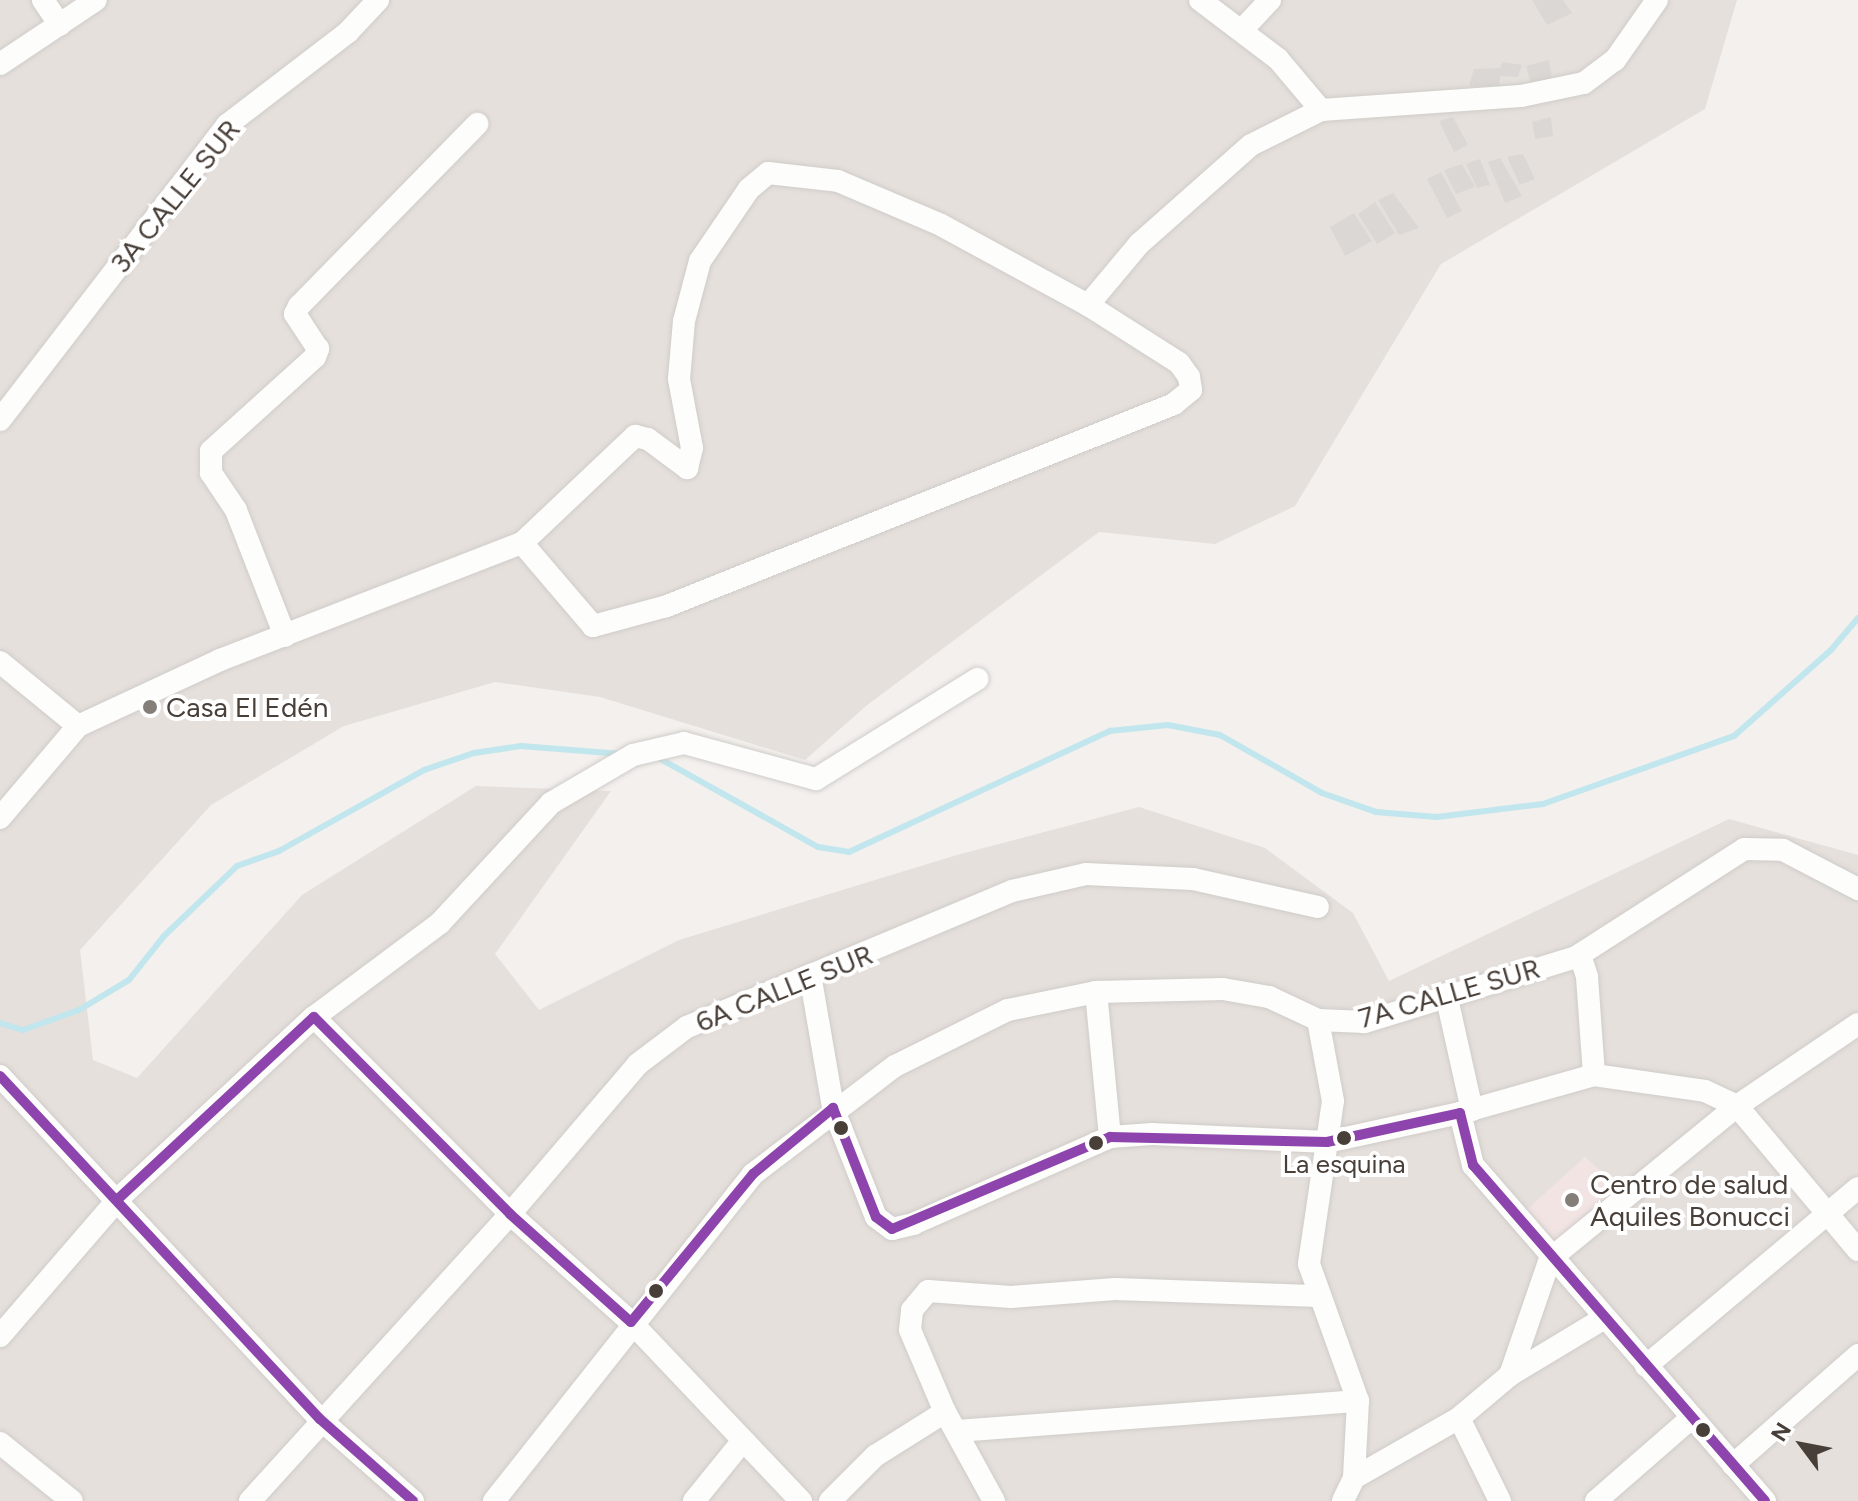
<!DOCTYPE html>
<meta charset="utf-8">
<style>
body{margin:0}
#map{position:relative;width:1858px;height:1501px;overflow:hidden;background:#f3f0ed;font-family:Figtree,sans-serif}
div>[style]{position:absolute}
.residential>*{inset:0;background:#e6e0dc}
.medical>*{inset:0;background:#f1e4e3}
.stream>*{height:6px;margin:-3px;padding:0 3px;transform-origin:3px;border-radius:3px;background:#c1e6ed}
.building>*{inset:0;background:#dbd7d4}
.roads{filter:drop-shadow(0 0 2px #cfccc9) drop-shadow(0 0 2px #cfccc9)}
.minor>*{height:22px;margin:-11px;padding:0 11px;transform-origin:11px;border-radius:11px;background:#fdfdfc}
.bus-1>*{height:10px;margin:-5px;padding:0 5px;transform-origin:5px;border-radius:5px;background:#8e44ad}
.dots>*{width:22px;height:22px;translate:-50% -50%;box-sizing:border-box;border:4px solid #fff;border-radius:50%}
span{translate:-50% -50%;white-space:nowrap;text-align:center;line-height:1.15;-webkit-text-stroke:8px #fff;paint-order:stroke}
.bus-label{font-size:26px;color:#493f39}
.street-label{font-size:28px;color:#493f39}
.poi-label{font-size:28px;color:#493f39}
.left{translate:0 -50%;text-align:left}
.north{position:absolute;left:1762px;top:1405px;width:80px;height:80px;-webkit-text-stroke:6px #fff;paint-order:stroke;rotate:302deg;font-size:22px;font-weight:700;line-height:32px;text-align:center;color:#493f39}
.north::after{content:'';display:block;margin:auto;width:28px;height:36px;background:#493f39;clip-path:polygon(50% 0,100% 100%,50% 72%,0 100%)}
</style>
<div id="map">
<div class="residential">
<div style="clip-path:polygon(0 0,1737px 0,1705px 109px,1441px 264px,1295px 506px,1215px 544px,1099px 532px,866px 706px,805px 760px,600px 697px,495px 682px,344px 726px,211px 805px,80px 950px,93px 1060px,137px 1078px,302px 895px,476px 786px,611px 791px,495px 954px,539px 1010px,679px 940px,957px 855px,1139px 807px,1265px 848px,1353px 913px,1389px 981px,1729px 819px,1858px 855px,1858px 1501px,0 1501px)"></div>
</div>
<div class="medical">
<div style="clip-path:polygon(1585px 1157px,1621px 1189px,1557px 1244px,1523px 1213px)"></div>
</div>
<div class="stream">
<div style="left:657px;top:757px;width:184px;rotate:29.2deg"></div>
<div style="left:818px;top:847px;width:31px;rotate:9deg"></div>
<div style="left:849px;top:852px;width:288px;rotate:-24.9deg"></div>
<div style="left:1110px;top:731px;width:58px;rotate:-5.9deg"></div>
<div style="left:1168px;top:725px;width:53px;rotate:10.9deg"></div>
<div style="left:1220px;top:735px;width:117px;rotate:29.6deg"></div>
<div style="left:1322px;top:793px;width:57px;rotate:19.4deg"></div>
<div style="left:1376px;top:812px;width:61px;rotate:4.7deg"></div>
<div style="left:1437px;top:817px;width:107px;rotate:-7deg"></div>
<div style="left:1543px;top:804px;width:203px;rotate:-19.6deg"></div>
<div style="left:1734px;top:736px;width:130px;rotate:-41.6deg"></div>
<div style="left:1831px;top:650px;width:42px;rotate:-49.8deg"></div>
<div style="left:0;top:1023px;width:24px;rotate:17deg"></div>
<div style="left:23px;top:1030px;width:59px;rotate:-19.7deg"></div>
<div style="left:79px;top:1010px;width:58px;rotate:-31deg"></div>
<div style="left:129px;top:980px;width:56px;rotate:-51.5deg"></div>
<div style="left:164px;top:936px;width:101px;rotate:-43.8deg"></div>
<div style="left:237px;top:866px;width:45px;rotate:-19.7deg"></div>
<div style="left:279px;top:851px;width:166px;rotate:-29.2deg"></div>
<div style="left:424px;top:770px;width:53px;rotate:-18.8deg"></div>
<div style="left:474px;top:753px;width:48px;rotate:-8.5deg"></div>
<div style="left:521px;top:746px;width:101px;rotate:4.5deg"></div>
</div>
<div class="building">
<div style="clip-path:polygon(1532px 0,1563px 0,1572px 13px,1547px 25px)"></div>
<div style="clip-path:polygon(1549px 60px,1552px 80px,1531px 85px,1526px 66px)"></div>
<div style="clip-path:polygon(1503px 62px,1522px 65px,1518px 77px,1500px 76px,1499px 86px,1469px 86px,1474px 69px,1500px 68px)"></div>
<div style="clip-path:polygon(1453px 117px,1468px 145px,1454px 152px,1439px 121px)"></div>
<div style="clip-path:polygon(1551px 117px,1553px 136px,1535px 139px,1532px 122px)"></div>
<div style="clip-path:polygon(1523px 154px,1535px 179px,1520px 185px,1507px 157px)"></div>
<div style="clip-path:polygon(1500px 158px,1522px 196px,1505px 203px,1488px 162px)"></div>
<div style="clip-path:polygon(1480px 159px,1490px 185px,1477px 188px,1466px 164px)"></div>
<div style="clip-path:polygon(1462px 164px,1475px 187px,1456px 194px,1444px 170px)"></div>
<div style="clip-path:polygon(1441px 172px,1462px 211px,1447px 218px,1427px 179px)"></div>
<div style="clip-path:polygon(1393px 193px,1419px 228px,1399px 235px,1378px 200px)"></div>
<div style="clip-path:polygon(1375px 202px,1395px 233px,1377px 244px,1358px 214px)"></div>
<div style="clip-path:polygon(1354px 213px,1372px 241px,1345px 256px,1330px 227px)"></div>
</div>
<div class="roads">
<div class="minor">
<div style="left:43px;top:0;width:30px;rotate:56deg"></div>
<div style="left:1200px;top:0;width:98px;rotate:37.1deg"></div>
<div style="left:1278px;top:59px;width:67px;rotate:49.9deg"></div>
<div style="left:1242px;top:30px;width:41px;rotate:-47deg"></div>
<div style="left:0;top:64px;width:115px;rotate:-33.7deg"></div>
<div style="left:1088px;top:305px;width:80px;rotate:-50.1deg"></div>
<div style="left:1139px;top:244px;width:149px;rotate:-41.5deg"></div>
<div style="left:1251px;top:145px;width:78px;rotate:-26.6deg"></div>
<div style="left:1321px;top:110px;width:200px;rotate:-4deg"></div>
<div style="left:1521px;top:96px;width:64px;rotate:-11.7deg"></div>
<div style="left:1584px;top:83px;width:39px;rotate:-37deg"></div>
<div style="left:1615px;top:60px;width:73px;rotate:-55deg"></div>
<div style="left:0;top:420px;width:372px;rotate:-52.4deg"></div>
<div style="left:227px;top:125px;width:153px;rotate:-37.5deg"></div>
<div style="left:348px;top:32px;width:44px;rotate:-46.8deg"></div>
<div style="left:285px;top:636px;width:135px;rotate:-111.3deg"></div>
<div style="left:236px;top:510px;width:45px;rotate:-124deg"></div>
<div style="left:211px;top:473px;width:22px;rotate:-90deg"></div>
<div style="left:211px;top:451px;width:140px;rotate:-42.1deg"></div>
<div style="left:315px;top:357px;width:9px;rotate:-69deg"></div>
<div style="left:318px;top:349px;width:42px;rotate:-123.3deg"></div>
<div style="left:295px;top:314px;width:9px;rotate:-63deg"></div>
<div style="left:299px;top:306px;width:255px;rotate:-45.6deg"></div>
<div style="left:0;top:662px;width:101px;rotate:39.4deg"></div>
<div style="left:0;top:818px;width:121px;rotate:-49.7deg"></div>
<div style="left:78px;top:726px;width:157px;rotate:-24.9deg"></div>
<div style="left:220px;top:660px;width:324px;rotate:-21.2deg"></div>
<div style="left:522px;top:543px;width:156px;rotate:-43.4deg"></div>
<div style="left:635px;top:436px;width:13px;rotate:13deg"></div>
<div style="left:648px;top:439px;width:49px;rotate:36.6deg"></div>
<div style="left:687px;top:468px;width:21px;rotate:-76deg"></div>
<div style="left:692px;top:448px;width:70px;rotate:-100.7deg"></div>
<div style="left:679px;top:379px;width:58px;rotate:-85.1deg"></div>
<div style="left:684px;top:321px;width:62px;rotate:-75.1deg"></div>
<div style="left:700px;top:261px;width:87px;rotate:-55.8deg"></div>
<div style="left:749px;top:189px;width:25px;rotate:-40deg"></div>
<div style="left:768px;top:173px;width:70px;rotate:6.5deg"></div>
<div style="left:838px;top:181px;width:112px;rotate:23.1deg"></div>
<div style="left:941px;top:225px;width:167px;rotate:28.6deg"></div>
<div style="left:1088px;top:305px;width:108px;rotate:32.5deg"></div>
<div style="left:1179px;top:363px;width:17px;rotate:54deg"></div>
<div style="left:1189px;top:377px;width:13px;rotate:81deg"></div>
<div style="left:1191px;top:390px;width:22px;rotate:141deg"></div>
<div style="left:1174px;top:404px;width:546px;rotate:158.28deg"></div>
<div style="left:667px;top:606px;width:77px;rotate:164.9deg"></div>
<div style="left:593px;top:626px;width:109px;rotate:-130.5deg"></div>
<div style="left:1580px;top:955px;width:23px;rotate:72deg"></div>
<div style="left:1587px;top:977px;width:98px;rotate:85.9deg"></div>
<div style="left:811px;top:980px;width:130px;rotate:80.2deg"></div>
<div style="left:833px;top:1108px;width:117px;rotate:68.5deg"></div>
<div style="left:876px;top:1217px;width:20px;rotate:37deg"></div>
<div style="left:892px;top:1229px;width:22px;rotate:-13deg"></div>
<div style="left:913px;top:1224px;width:215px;rotate:-23.8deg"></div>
<div style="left:1110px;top:1137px;width:42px;rotate:-4.1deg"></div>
<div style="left:1152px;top:1134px;width:175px;rotate:2.6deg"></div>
<div style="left:1327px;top:1142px;width:136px;rotate:-12.3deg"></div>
<div style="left:1460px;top:1113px;width:139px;rotate:-15.8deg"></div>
<div style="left:1594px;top:1075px;width:112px;rotate:8.2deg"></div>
<div style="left:1705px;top:1091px;width:35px;rotate:25deg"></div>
<div style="left:1737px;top:1106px;width:188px;rotate:50deg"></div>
<div style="left:1096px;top:992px;width:146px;rotate:84.5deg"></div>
<div style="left:1446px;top:994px;width:119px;rotate:77.4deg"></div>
<div style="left:314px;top:1017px;width:278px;rotate:45.1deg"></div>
<div style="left:510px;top:1214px;width:162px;rotate:41.8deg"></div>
<div style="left:631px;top:1322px;width:247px;rotate:46.5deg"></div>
<div style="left:1318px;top:1020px;width:82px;rotate:79.5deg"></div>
<div style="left:1333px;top:1101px;width:165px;rotate:98.4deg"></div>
<div style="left:1309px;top:1264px;width:145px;rotate:70.3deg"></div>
<div style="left:1358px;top:1401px;width:77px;rotate:93deg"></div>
<div style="left:1354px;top:1478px;width:25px;rotate:116deg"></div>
<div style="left:0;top:1076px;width:469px;rotate:47deg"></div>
<div style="left:320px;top:1419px;width:124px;rotate:41.4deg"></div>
<div style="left:1460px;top:1113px;width:54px;rotate:76deg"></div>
<div style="left:1473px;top:1165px;width:445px;rotate:49deg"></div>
<div style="left:0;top:1336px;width:182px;rotate:-49.2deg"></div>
<div style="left:119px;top:1198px;width:266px;rotate:-42.9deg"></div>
<div style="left:314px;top:1017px;width:157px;rotate:-36.7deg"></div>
<div style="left:440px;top:923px;width:163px;rotate:-47.2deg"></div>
<div style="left:551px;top:803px;width:95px;rotate:-30.3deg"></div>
<div style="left:633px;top:755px;width:52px;rotate:-13.2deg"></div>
<div style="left:684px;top:743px;width:137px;rotate:15.3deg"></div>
<div style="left:816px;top:779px;width:190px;rotate:-31.8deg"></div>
<div style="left:1646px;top:1366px;width:277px;rotate:-40deg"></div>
<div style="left:1510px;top:1375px;width:123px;rotate:-71deg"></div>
<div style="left:1550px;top:1259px;width:242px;rotate:-39.3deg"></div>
<div style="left:1737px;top:1106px;width:146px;rotate:-34.1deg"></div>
<div style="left:1459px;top:1418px;width:93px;rotate:63.7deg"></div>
<div style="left:958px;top:1431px;width:401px;rotate:-4.3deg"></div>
<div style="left:0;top:1443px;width:92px;rotate:38.9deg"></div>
<div style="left:1733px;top:1465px;width:167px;rotate:-41.3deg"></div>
<div style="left:1354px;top:1478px;width:121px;rotate:-29.7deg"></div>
<div style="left:1459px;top:1418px;width:67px;rotate:-40.1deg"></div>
<div style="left:1510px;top:1375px;width:109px;rotate:-31.1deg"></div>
<div style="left:250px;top:1501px;width:387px;rotate:-47.8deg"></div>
<div style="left:510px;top:1214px;width:197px;rotate:-49.5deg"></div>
<div style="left:638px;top:1064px;width:61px;rotate:-37.1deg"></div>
<div style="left:687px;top:1027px;width:352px;rotate:-22.7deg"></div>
<div style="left:1012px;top:891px;width:76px;rotate:-12.9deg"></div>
<div style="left:1086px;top:874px;width:107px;rotate:2.7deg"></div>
<div style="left:1193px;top:879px;width:128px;rotate:12.6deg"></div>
<div style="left:494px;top:1501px;width:417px;rotate:-51.6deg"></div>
<div style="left:753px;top:1174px;width:178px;rotate:-37.3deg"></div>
<div style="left:895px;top:1066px;width:126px;rotate:-26.4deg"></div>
<div style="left:1008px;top:1010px;width:90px;rotate:-11.6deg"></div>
<div style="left:1096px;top:992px;width:127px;rotate:-1.4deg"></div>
<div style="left:1223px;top:989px;width:47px;rotate:9.9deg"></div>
<div style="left:1269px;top:997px;width:54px;rotate:25.1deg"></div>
<div style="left:1318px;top:1020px;width:47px;rotate:2.4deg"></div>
<div style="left:1365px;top:1022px;width:221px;rotate:-17.1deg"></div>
<div style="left:1576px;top:957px;width:200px;rotate:-32.7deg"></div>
<div style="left:1744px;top:849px;width:39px;rotate:1deg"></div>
<div style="left:1783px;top:850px;width:85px;rotate:27.5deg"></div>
<div style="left:694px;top:1501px;width:75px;rotate:-51deg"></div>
<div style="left:830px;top:1501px;width:64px;rotate:-45deg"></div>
<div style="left:875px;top:1456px;width:83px;rotate:-32.2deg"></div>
<div style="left:994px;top:1501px;width:102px;rotate:-118.8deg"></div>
<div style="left:945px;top:1412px;width:89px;rotate:-113.1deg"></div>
<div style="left:910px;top:1330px;width:20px;rotate:-84deg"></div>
<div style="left:912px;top:1310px;width:25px;rotate:-50deg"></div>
<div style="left:928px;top:1291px;width:83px;rotate:4.1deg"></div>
<div style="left:1011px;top:1297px;width:104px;rotate:-4.4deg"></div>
<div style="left:1115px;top:1289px;width:204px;rotate:2deg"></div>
<div style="left:1596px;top:1501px;width:126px;rotate:-41.1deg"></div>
</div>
</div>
<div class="bus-1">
<div style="left:0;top:1076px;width:469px;rotate:47deg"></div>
<div style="left:320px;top:1419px;width:124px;rotate:41.4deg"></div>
<div style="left:119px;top:1198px;width:266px;rotate:-42.9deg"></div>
<div style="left:314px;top:1017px;width:278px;rotate:45.1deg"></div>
<div style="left:510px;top:1214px;width:162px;rotate:41.8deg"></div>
<div style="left:631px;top:1322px;width:192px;rotate:-50.5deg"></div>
<div style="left:753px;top:1174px;width:104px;rotate:-39.5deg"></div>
<div style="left:833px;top:1108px;width:117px;rotate:68.5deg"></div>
<div style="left:876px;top:1217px;width:20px;rotate:37deg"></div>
<div style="left:892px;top:1229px;width:237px;rotate:-22.9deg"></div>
<div style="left:1110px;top:1137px;width:217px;rotate:1.3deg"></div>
<div style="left:1327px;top:1142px;width:136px;rotate:-12.3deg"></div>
<div style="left:1460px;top:1113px;width:54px;rotate:76deg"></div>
<div style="left:1473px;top:1165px;width:445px;rotate:49deg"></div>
</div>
<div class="dots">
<div style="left:150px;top:707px;background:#847d78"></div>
<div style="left:841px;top:1128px;background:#493f39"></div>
<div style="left:1344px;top:1138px;background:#493f39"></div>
<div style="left:1096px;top:1143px;background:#493f39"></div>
<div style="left:1572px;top:1200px;background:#847d78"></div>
<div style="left:656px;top:1291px;background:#493f39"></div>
<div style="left:1703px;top:1430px;background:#493f39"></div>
</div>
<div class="bus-label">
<span style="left:1344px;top:1165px">La esquina</span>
</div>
<div class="street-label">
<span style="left:175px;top:196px;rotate:-51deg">3A CALLE SUR</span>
<span style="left:784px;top:988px;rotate:-22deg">6A CALLE SUR</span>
<span style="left:1449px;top:993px;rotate:-16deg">7A CALLE SUR</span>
</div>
<div class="poi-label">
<span class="left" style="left:166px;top:707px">Casa El Edén</span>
<span class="left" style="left:1590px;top:1200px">Centro de salud<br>Aquiles Bonucci</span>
</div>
<div class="north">N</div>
</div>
